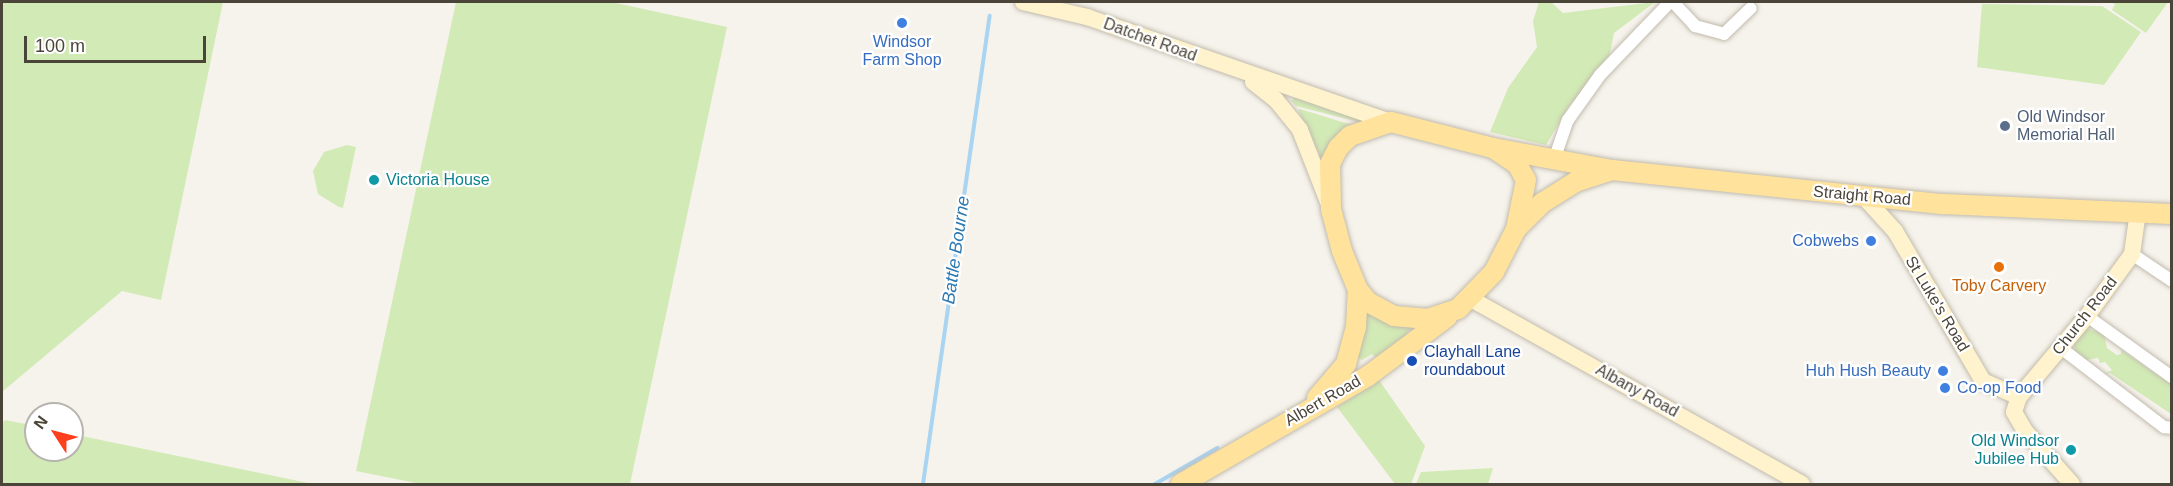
<!DOCTYPE html>
<style>
body{margin:0}
#map{position:relative;width:2173px;height:486px;overflow:hidden;background:#f6f3ec;font-family:Arial,sans-serif}
div>[style]{position:absolute}
.green>*{inset:0;background:#d2eab5}
.stream>*{height:4px;margin:-2px;padding:0 2px;transform-origin:2px;border-radius:2px;background:#a9d4f2}
.roads{filter:drop-shadow(0 0 2px #c2bbae) drop-shadow(0 0 2px #c2bbae)}
.street>*{height:12px;margin:-6px;padding:0 6px;transform-origin:6px;border-radius:6px;background:#fff}
.secondary>*{height:16px;margin:-8px;padding:0 8px;transform-origin:8px;border-radius:8px;background:#fff3cd}
.primary>*{height:20px;margin:-10px;padding:0 10px;transform-origin:10px;border-radius:10px;background:#ffe39c}
.dots>*{width:16px;height:16px;translate:-50% -50%;box-sizing:border-box;border:3px solid #fff;border-radius:50%}
span{translate:-50% -50%;white-space:nowrap;text-align:center;line-height:1.15;-webkit-text-stroke:4.5px #fff;paint-order:stroke}
.street-label{font-size:16px;color:#4b4439}
.shop-label{font-size:16px;color:#366cbe}
.right{translate:-100% -50%;text-align:right}
.left{translate:0 -50%;text-align:left}
.service-label{font-size:16px;color:#4e5e75}
.culture-label{font-size:16px;color:#0d838f}
.food-label{font-size:16px;color:#c56008}
.transit-label{font-size:16px;color:#164399}
.water-label{font-size:18px;color:#2e7ab2;font-style:italic}
.frame{position:absolute;inset:0;border:3px solid #4b4439;pointer-events:none}
.north{position:absolute;left:24px;top:402px;width:60px;height:60px;box-sizing:border-box;background:#fff;border:2px solid #b7b4b0;border-radius:50%;rotate:306deg;font-size:16px;font-weight:700;line-height:24px;text-align:center;color:#4b4439}
.north::after{content:'';display:block;margin:auto;width:21px;height:27px;background:#fc3f1d;clip-path:polygon(50% 0,100% 100%,50% 72%,0 100%)}
.scale{position:absolute;left:24px;top:36px;width:182px;height:27px;box-sizing:border-box;border:3px solid #4b4439;border-top:0;padding-left:8px;font-size:18px;line-height:21px;white-space:nowrap;color:#4b4439;-webkit-text-stroke:4px #fff;paint-order:stroke}
</style>
<div id="map">
<div class="green">
<div style="clip-path:polygon(2px 2px,223px 2px,161px 300px,122px 291px,2px 392px)"></div>
<div style="clip-path:polygon(456px 2px,611px 2px,727px 27px,630px 484px,421px 484px,356px 471px)"></div>
<div style="clip-path:polygon(1539px 2px,1551px 2px,1563px 13px,1655px 2px,1614px 33px,1608px 63px,1569px 106px,1546px 145px,1490px 132px,1508px 88px,1537px 47px,1533px 21px)"></div>
<div style="clip-path:polygon(2109px 2px,2168px 2px,2146px 33px,2112px 10px,2115px 4px)"></div>
<div style="clip-path:polygon(1982px 4px,2102px 6px,2141px 32px,2104px 85px,1977px 67px)"></div>
<div style="clip-path:polygon(1295px 97px,1360px 119px,1359px 122px,1296px 106px,1291px 101px)"></div>
<div style="clip-path:polygon(1298px 110px,1300px 109px,1352px 125px,1325px 156px,1320px 157px)"></div>
<div style="clip-path:polygon(347px 145px,356px 147px,343px 208px,339px 207px,318px 194px,313px 171px,324px 152px)"></div>
<div style="clip-path:polygon(1363px 308px,1417px 324px,1407px 332px,1410px 336px,1376px 358px,1372px 354px,1362px 360px,1355px 357px)"></div>
<div style="clip-path:polygon(2086px 328px,2104px 334px,2107px 348px,2117px 355px,2121px 354px,2122px 346px,2123px 351px,2171px 384px,2171px 414px,2110px 373px,2104px 374px,2112px 370px,2105px 362px,2100px 363px,2098px 358px,2086px 360px,2075px 352px,2074px 341px)"></div>
<div style="clip-path:polygon(1379px 380px,1425px 446px,1411px 484px,1395px 484px,1337px 407px)"></div>
<div style="clip-path:polygon(5px 420px,36px 426px,36px 450px,72px 450px,72px 434px,313px 484px,2px 484px,2px 423px)"></div>
<div style="clip-path:polygon(1493px 468px,1488px 484px,1416px 484px,1421px 472px)"></div>
</div>
<div class="stream">
<div style="left:923px;top:484px;width:473px;rotate:-81.9deg"></div>
<div style="left:1155px;top:484px;width:72px;rotate:-30.1deg"></div>
</div>
<div class="roads">
<div class="street">
<div style="left:1673px;top:2px;width:33px;rotate:47deg"></div>
<div style="left:1695px;top:26px;width:30px;rotate:15deg"></div>
<div style="left:1724px;top:34px;width:37px;rotate:-44deg"></div>
<div style="left:1555px;top:157px;width:39px;rotate:-71deg"></div>
<div style="left:1568px;top:120px;width:55px;rotate:-54.6deg"></div>
<div style="left:1600px;top:75px;width:101px;rotate:-46.2deg"></div>
<div style="left:2132px;top:254px;width:48px;rotate:34deg"></div>
<div style="left:2087px;top:316px;width:105px;rotate:35.7deg"></div>
<div style="left:2061px;top:348px;width:130px;rotate:37.5deg"></div>
<div style="left:2164px;top:427px;width:8px;rotate:7deg"></div>
</div>
<div class="secondary">
<div style="left:1023px;top:2px;width:66px;rotate:13.2deg"></div>
<div style="left:1087px;top:17px;width:322px;rotate:19.1deg"></div>
<div style="left:1253px;top:82px;width:29px;rotate:38deg"></div>
<div style="left:1276px;top:100px;width:38px;rotate:51deg"></div>
<div style="left:1300px;top:130px;width:77px;rotate:68.7deg"></div>
<div style="left:1865px;top:198px;width:45px;rotate:47.7deg"></div>
<div style="left:1895px;top:231px;width:174px;rotate:59.6deg"></div>
<div style="left:1983px;top:381px;width:39px;rotate:24deg"></div>
<div style="left:1471px;top:299px;width:379px;rotate:29.2deg"></div>
<div style="left:2072px;top:484px;width:71px;rotate:-131.6deg"></div>
<div style="left:2025px;top:431px;width:22px;rotate:-120deg"></div>
<div style="left:2014px;top:412px;width:16px;rotate:-72deg"></div>
<div style="left:2019px;top:397px;width:106px;rotate:-50deg"></div>
<div style="left:2087px;top:316px;width:77px;rotate:-54deg"></div>
<div style="left:2132px;top:254px;width:42px;rotate:-81.9deg"></div>
</div>
<div class="primary">
<div style="left:1493px;top:148px;width:29px;rotate:34deg"></div>
<div style="left:1517px;top:164px;width:18px;rotate:61deg"></div>
<div style="left:1526px;top:180px;width:50px;rotate:101.5deg"></div>
<div style="left:1516px;top:229px;width:48px;rotate:117.1deg"></div>
<div style="left:1494px;top:272px;width:52px;rotate:134.2deg"></div>
<div style="left:1458px;top:309px;width:32px;rotate:162deg"></div>
<div style="left:1428px;top:319px;width:34px;rotate:-175deg"></div>
<div style="left:1394px;top:316px;width:30px;rotate:-152deg"></div>
<div style="left:1368px;top:302px;width:16px;rotate:-130deg"></div>
<div style="left:1358px;top:290px;width:42px;rotate:-112.3deg"></div>
<div style="left:1342px;top:251px;width:43px;rotate:-104.7deg"></div>
<div style="left:1331px;top:209px;width:45px;rotate:-91.3deg"></div>
<div style="left:1330px;top:164px;width:18px;rotate:-63deg"></div>
<div style="left:1338px;top:148px;width:17px;rotate:-45deg"></div>
<div style="left:1350px;top:136px;width:43px;rotate:-18.9deg"></div>
<div style="left:1391px;top:122px;width:105px;rotate:14.3deg"></div>
<div style="left:1493px;top:148px;width:121px;rotate:10.5deg"></div>
<div style="left:1612px;top:170px;width:332px;rotate:5.9deg"></div>
<div style="left:1942px;top:204px;width:230px;rotate:2.5deg"></div>
<div style="left:1516px;top:229px;width:37px;rotate:-45deg"></div>
<div style="left:1542px;top:203px;width:39px;rotate:-32deg"></div>
<div style="left:1575px;top:182px;width:39px;rotate:-18deg"></div>
<div style="left:1317px;top:398px;width:45px;rotate:-49.5deg"></div>
<div style="left:1346px;top:364px;width:38px;rotate:-75deg"></div>
<div style="left:1356px;top:327px;width:37px;rotate:-87deg"></div>
<div style="left:1181px;top:484px;width:216px;rotate:-30deg"></div>
<div style="left:1368px;top:376px;width:99px;rotate:-36.8deg"></div>
</div>
</div>
<div class="dots">
<div style="left:902px;top:23px;background:#3f7fe0"></div>
<div style="left:2005px;top:126px;background:#5c6f8a"></div>
<div style="left:374px;top:180px;background:#0f9aa8"></div>
<div style="left:1871px;top:241px;background:#3f7fe0"></div>
<div style="left:1999px;top:267px;background:#e8710a"></div>
<div style="left:1412px;top:361px;background:#1a4fb4"></div>
<div style="left:1943px;top:371px;background:#3f7fe0"></div>
<div style="left:1945px;top:388px;background:#3f7fe0"></div>
<div style="left:2071px;top:450px;background:#0f9aa8"></div>
</div>
<div class="street-label">
<span style="left:1150px;top:40px;rotate:20deg">Datchet Road</span>
<span style="left:1862px;top:196px;rotate:5deg">Straight Road</span>
<span style="left:1937px;top:304px;rotate:59deg">St Luke's Road</span>
<span style="left:2085px;top:316px;rotate:-52deg">Church Road</span>
<span style="left:1637px;top:391px;rotate:29deg">Albany Road</span>
<span style="left:1323px;top:401px;rotate:-30deg">Albert Road</span>
</div>
<div class="shop-label">
<span style="left:902px;top:51px">Windsor<br>Farm Shop</span>
<span class="right" style="left:1859px;top:241px">Cobwebs</span>
<span class="right" style="left:1931px;top:371px">Huh Hush Beauty</span>
<span class="left" style="left:1957px;top:388px">Co-op Food</span>
</div>
<div class="service-label">
<span class="left" style="left:2017px;top:126px">Old Windsor<br>Memorial Hall</span>
</div>
<div class="culture-label">
<span class="left" style="left:386px;top:180px">Victoria House</span>
<span class="right" style="left:2059px;top:450px">Old Windsor<br>Jubilee Hub</span>
</div>
<div class="food-label">
<span style="left:1999px;top:286px">Toby Carvery</span>
</div>
<div class="transit-label">
<span class="left" style="left:1424px;top:361px">Clayhall Lane<br>roundabout</span>
</div>
<div class="water-label">
<span style="left:956px;top:250px;rotate:-82deg">Battle Bourne</span>
</div>
<div class="frame"></div>
<div class="north">N</div>
<div class="scale">100 m</div>
</div>
